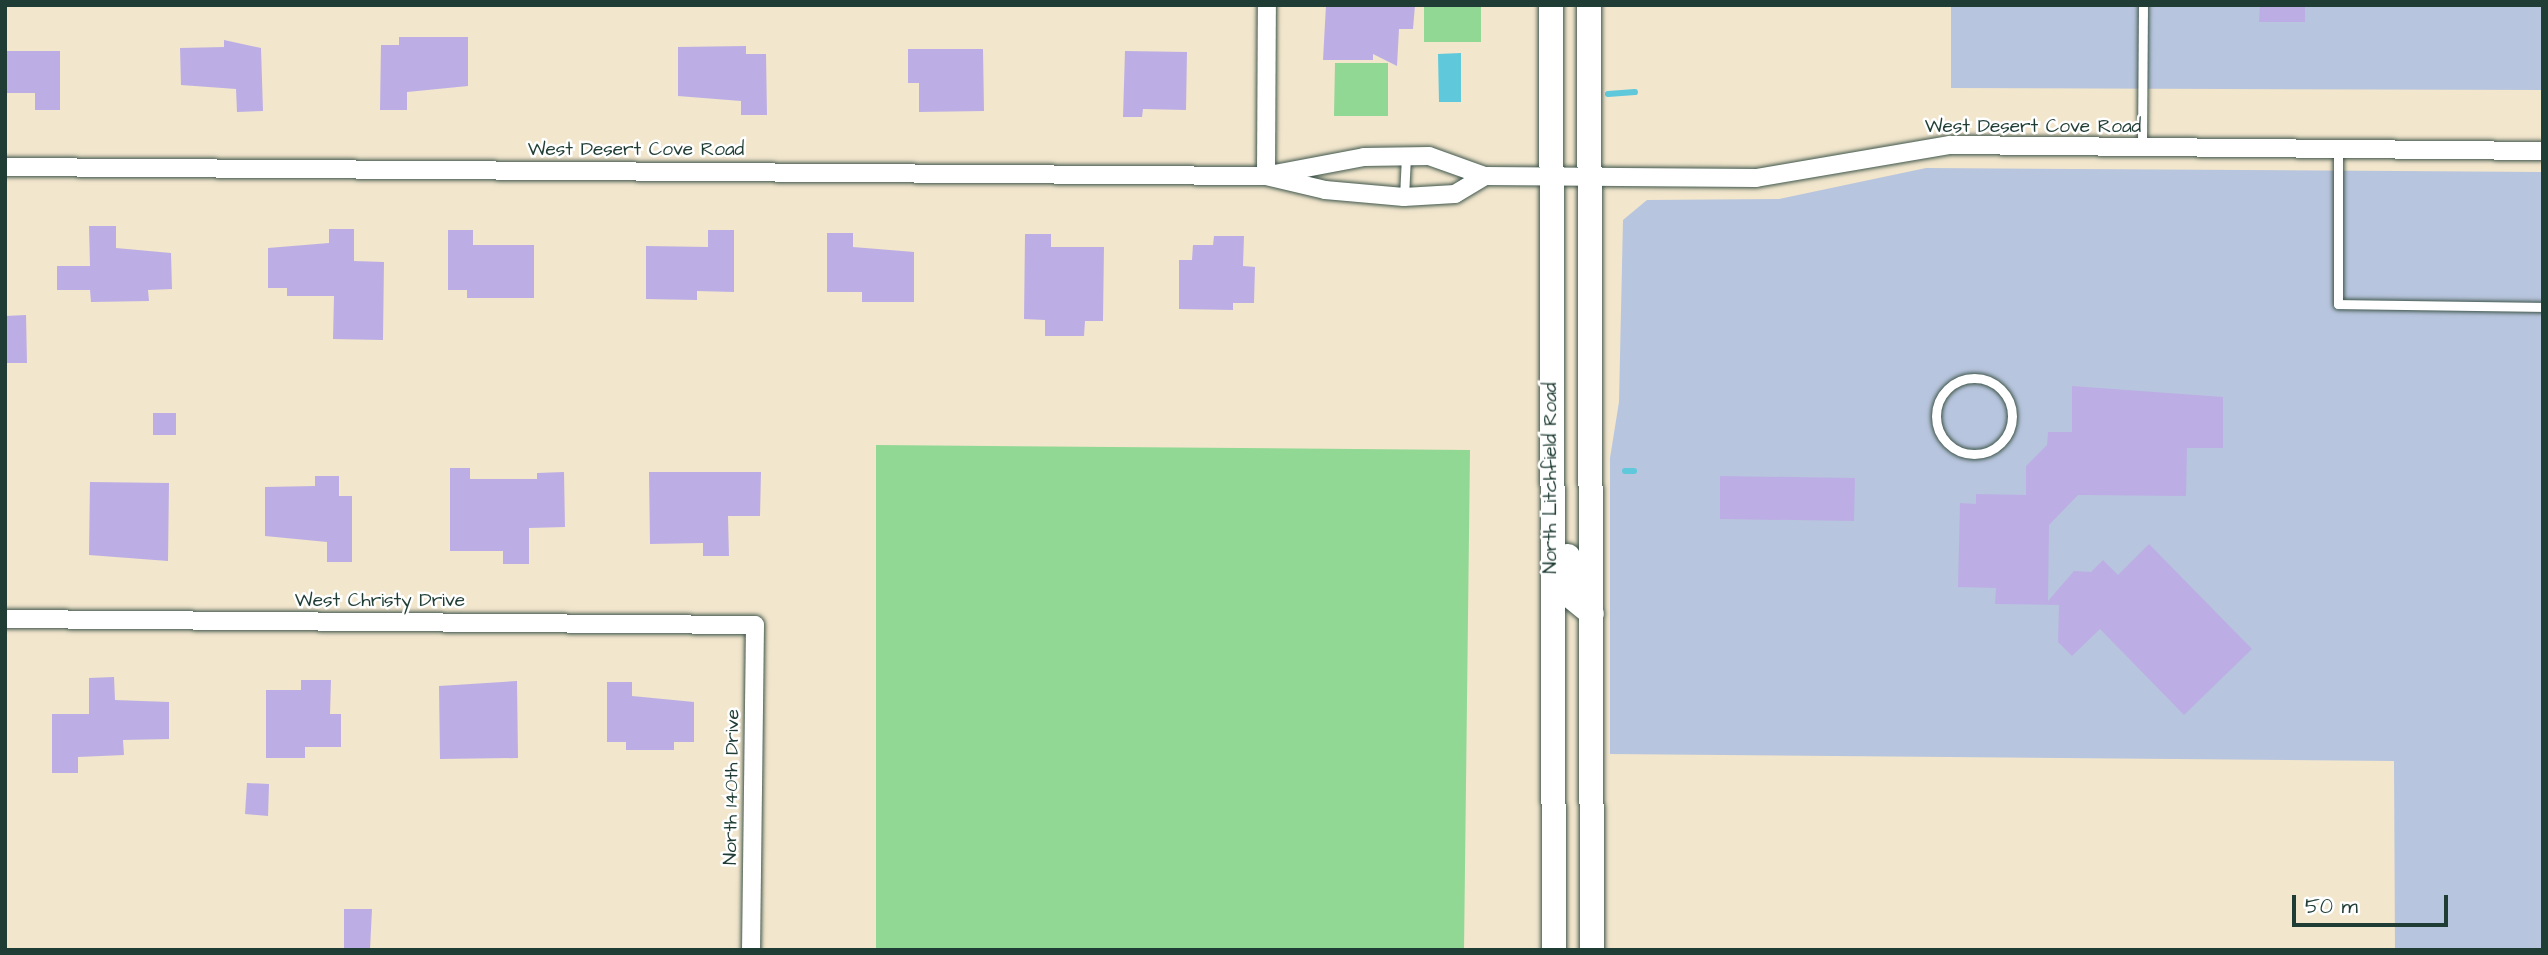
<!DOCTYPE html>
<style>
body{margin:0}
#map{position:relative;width:2548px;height:955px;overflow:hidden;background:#f2e6cd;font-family:"Architects Daughter",sans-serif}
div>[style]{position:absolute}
.industrial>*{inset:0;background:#b8c5de}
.green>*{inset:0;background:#90d893}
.water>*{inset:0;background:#5fc8db}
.stream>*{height:6px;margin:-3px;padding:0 3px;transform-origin:3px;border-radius:3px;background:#5fc8db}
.building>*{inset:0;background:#bcaee4}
.roads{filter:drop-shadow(0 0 2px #3f564b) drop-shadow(0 0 2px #3f564b)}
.lane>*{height:9px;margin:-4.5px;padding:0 4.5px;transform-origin:4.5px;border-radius:4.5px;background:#fff}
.lane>.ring{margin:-4.5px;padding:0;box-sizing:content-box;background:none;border:9px solid #fff;border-radius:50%}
.street>*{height:18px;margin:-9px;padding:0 9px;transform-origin:9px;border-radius:9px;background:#fff}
.secondary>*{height:24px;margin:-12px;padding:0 12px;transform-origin:12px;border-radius:12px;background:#fff}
span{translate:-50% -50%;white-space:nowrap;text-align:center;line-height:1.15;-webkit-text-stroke:5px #fff;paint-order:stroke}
.street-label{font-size:19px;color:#1f3d34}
.frame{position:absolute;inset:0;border:7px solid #1f3d34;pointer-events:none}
.scale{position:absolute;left:2292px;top:895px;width:156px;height:32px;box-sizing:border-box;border:4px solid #1f3d34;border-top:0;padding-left:9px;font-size:21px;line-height:24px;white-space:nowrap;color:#1f3d34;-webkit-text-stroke:5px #fff;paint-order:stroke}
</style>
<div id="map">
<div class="industrial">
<div style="clip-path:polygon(1951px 5px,2543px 5px,2543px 90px,1951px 88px)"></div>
<div style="clip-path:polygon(1926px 168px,2543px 172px,2543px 950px,2395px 950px,2394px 761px,1610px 754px,1610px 458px,1619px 402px,1623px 220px,1647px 200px,1779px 199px)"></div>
</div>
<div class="green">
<div style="clip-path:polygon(1424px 5px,1481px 5px,1481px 42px,1424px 42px)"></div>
<div style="clip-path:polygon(1335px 63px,1388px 63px,1388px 116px,1334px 116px)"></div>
<div style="clip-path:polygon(876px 445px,1470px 450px,1464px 950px,876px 950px)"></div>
</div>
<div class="water">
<div style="clip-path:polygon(1461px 53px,1461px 102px,1439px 102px,1438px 54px)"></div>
</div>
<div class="stream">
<div style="left:1608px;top:94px;width:27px;rotate:-4deg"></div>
<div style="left:1625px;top:471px;width:9px"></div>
</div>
<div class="building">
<div style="clip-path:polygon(1326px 5px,1415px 5px,1413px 29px,1399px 29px,1397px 66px,1373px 54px,1373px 60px,1323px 60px)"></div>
<div style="clip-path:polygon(2260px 5px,2305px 5px,2305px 22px,2259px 22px)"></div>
<div style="clip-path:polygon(399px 37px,468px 37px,468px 86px,407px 92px,407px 110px,380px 110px,381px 45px,399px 45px)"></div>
<div style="clip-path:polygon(224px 40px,261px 48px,263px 111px,237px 112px,236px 89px,181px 85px,180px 48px,224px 47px)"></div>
<div style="clip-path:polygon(746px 46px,746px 54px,766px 54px,767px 115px,741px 115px,741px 101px,678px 96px,678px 47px)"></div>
<div style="clip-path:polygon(908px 49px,983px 49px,984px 111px,919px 112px,919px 83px,908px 83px)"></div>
<div style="clip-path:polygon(5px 51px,60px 51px,60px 110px,35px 110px,35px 93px,5px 93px)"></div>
<div style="clip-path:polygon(1125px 51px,1187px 52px,1186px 110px,1143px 109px,1142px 117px,1123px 117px)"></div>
<div style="clip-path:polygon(89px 226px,116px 226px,116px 248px,171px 253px,172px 289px,148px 290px,149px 301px,91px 302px,90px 290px,57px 290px,57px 266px,90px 266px)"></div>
<div style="clip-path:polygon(329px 229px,354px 229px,354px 261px,384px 262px,383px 340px,333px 339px,334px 296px,287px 296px,287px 288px,268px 288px,268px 248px,329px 243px)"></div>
<div style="clip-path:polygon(448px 230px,473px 230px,473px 245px,534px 245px,534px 298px,467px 298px,467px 290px,448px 290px)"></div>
<div style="clip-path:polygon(708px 230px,734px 230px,734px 292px,697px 291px,697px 300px,646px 299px,646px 246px,708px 247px)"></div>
<div style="clip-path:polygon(827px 233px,853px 233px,853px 247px,914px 252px,914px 302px,862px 302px,862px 292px,827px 292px)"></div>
<div style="clip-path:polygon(1025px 234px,1051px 234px,1051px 247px,1104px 247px,1103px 321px,1085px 321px,1084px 336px,1045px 336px,1045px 320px,1024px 319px)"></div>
<div style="clip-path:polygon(1214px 236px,1244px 236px,1243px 266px,1255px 267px,1254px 303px,1233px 303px,1233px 310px,1179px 309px,1179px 260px,1192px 260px,1193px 245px,1213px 245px)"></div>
<div style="clip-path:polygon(26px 315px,27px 363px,5px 363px,5px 316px)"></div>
<div style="clip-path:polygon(2072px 386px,2223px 397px,2223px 448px,2187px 448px,2186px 496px,2078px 495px,2049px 525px,2048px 601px,2074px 571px,2091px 572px,2103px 560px,2118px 575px,2149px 544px,2252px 649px,2184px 715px,2100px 629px,2072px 656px,2058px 642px,2059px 605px,1995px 604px,1996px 588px,1958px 587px,1960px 503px,1976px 504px,1976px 494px,2026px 495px,2026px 466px,2047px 445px,2048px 432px,2072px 432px)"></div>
<div style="clip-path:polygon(153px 413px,176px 413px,176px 435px,153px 435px)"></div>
<div style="clip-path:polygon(450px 468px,470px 468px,470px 479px,537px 479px,537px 473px,564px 472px,565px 527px,529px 528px,529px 564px,503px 564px,503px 551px,450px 551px)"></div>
<div style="clip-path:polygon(649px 472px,761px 472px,760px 516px,728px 516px,729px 556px,703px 556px,703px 543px,650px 544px)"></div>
<div style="clip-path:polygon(315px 476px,339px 476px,339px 496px,352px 496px,352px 562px,327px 562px,327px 542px,265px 536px,265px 487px,315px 486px)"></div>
<div style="clip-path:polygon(1720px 476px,1855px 478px,1854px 521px,1720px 519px)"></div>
<div style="clip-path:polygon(90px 482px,169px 483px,168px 561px,89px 555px)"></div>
<div style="clip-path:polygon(114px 677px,115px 700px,169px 702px,169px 739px,123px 740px,124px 755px,78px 757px,78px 773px,52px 773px,52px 714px,89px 714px,89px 678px)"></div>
<div style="clip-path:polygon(301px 680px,331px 680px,330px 714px,341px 714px,341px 747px,305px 747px,305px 758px,266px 758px,266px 690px,301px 690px)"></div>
<div style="clip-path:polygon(517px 681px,518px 758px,440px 759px,439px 686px)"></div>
<div style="clip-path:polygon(607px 682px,632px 682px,632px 696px,694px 702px,694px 742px,674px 742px,674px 750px,626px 750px,626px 742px,607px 742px)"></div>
<div style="clip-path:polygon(247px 783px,269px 784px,268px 816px,245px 814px)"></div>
<div style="clip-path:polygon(344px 909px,372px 909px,370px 950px,344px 950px)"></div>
</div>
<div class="roads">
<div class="lane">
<div style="left:2142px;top:147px;width:142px;rotate:-89.6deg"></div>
<div style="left:2338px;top:150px;width:154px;rotate:90deg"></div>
<div style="left:2338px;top:304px;width:205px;rotate:0.8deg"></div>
<div style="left:1404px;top:197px;width:41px;rotate:-87.2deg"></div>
<div class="ring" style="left:1936px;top:378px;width:67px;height:67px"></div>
</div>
<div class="street">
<div style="left:5px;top:167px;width:1261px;rotate:0.41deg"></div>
<div style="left:1266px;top:176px;width:61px;rotate:13.3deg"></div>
<div style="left:1325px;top:190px;width:79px;rotate:5.1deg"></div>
<div style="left:1404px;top:197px;width:51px;rotate:-3.4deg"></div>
<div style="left:1455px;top:194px;width:35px;rotate:-31deg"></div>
<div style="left:1269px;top:175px;width:97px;rotate:-10.7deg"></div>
<div style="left:1364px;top:157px;width:65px;rotate:-0.9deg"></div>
<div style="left:1429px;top:156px;width:59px;rotate:19.7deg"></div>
<div style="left:1485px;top:176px;width:271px;rotate:0.4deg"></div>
<div style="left:1756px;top:178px;width:197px;rotate:-9.7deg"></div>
<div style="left:1950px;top:145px;width:593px;rotate:0.58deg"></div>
<div style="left:1266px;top:176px;width:171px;rotate:-89.7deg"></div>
<div style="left:5px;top:619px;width:750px;rotate:0.46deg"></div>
<div style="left:755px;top:625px;width:325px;rotate:90.7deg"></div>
</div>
<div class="secondary">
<div style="left:1551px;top:5px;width:945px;rotate:89.82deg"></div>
<div style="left:1589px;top:5px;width:945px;rotate:89.82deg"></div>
<div style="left:1568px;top:556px;width:40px;rotate:87.1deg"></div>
<div style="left:1570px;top:596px;width:28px;rotate:39deg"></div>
</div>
</div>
<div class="street-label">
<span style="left:2033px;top:127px">West Desert Cove Road</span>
<span style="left:636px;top:150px">West Desert Cove Road</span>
<span style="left:1551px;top:478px;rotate:-90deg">North Litchfield Road</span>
<span style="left:380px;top:601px">West Christy Drive</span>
<span style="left:732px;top:787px;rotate:-89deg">North 140th Drive</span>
</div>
<div class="frame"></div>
<div class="scale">50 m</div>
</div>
